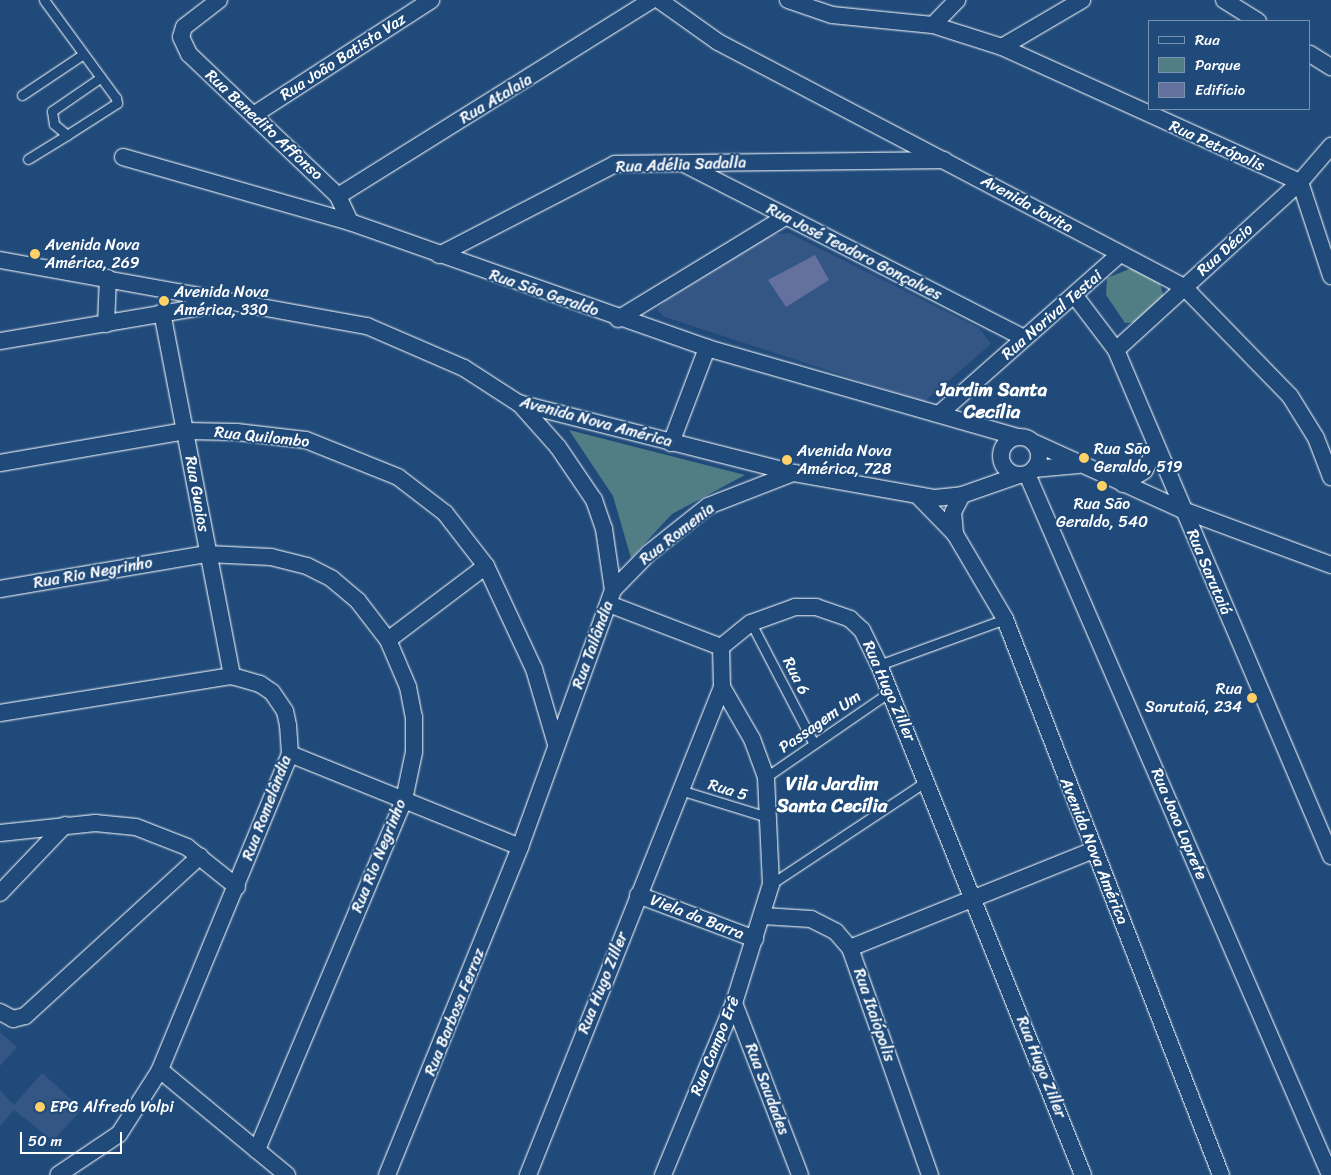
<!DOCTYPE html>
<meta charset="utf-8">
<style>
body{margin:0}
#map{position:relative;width:1331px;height:1175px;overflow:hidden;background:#1f4a7a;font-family:Sriracha,sans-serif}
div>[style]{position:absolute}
.built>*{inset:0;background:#345685}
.green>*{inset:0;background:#517d85}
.building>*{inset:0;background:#64719e}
.roads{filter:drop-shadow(0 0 1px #fff) drop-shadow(0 0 1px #fff)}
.lane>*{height:9px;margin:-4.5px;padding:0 4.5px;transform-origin:4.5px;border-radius:4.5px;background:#1f4a7a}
.street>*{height:16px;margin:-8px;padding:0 8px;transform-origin:8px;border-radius:8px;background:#1f4a7a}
.street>.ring{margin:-8px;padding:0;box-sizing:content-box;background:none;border:16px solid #1f4a7a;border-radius:50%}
.dots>*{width:14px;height:14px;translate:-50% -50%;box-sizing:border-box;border:2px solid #1f4a7a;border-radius:50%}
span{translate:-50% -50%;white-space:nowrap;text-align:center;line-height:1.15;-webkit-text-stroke:4px #1f4a7a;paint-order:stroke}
.street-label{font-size:16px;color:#fff}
.poi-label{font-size:16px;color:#fff}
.left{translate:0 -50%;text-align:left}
.right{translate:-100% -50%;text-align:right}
.quarter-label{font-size:19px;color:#fff;font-weight:700}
.legend{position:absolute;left:1148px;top:20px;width:162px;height:90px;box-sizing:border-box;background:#1f4a7a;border:1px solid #7992af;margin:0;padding:6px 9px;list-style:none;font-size:15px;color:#fff}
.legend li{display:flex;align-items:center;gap:10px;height:25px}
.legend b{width:25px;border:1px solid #7992af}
.scale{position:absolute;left:20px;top:1132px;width:102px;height:22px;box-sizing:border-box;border:2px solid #fff;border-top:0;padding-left:6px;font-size:15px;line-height:18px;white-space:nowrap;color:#fff;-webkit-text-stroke:4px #1f4a7a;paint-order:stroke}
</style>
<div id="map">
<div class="built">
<div style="clip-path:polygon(789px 233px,979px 328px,991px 344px,924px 402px,665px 317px,657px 310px,665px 301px,769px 235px)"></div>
<div style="clip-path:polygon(0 1032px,17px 1047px,0 1066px)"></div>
<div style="clip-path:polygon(42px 1073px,82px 1109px,53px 1141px,14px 1110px,0 1126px,0 1090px,14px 1105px)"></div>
</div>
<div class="green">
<div style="clip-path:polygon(1132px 268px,1159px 280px,1164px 298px,1140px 322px,1125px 323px,1106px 295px,1107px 278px)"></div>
<div style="clip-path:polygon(569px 430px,745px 475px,672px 514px,631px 558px,613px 496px)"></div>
</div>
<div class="building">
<div style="clip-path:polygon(815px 255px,829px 280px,786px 307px,768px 280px)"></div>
</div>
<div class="roads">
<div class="lane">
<div style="left:44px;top:0;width:122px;rotate:53.7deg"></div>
<div style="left:116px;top:98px;width:5px;rotate:79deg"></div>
<div style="left:117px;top:103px;width:59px;rotate:147.4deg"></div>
<div style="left:67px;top:135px;width:17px;rotate:-140deg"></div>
<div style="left:54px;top:124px;width:13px;rotate:-99deg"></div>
<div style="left:52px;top:111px;width:58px;rotate:-34.5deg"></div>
<div style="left:22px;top:95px;width:72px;rotate:-33.7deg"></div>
<div style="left:28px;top:159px;width:46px;rotate:-31.6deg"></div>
<div style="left:751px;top:623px;width:136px;rotate:62.5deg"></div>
<div style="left:879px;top:665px;width:134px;rotate:-20.1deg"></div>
<div style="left:766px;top:777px;width:152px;rotate:-34.5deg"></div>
<div style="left:680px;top:790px;width:91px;rotate:17.2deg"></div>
<div style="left:771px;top:884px;width:188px;rotate:-33.5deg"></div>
</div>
<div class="street">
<div style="left:219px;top:0;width:44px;rotate:142.4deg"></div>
<div style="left:184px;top:27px;width:10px;rotate:107deg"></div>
<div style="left:181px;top:37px;width:19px;rotate:65deg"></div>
<div style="left:189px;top:54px;width:206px;rotate:43.6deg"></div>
<div style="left:338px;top:196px;width:29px;rotate:65deg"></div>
<div style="left:659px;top:0;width:72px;rotate:35.4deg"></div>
<div style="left:718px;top:42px;width:526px;rotate:27.73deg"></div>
<div style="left:1184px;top:287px;width:152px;rotate:45.8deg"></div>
<div style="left:1290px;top:396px;width:49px;rotate:58.2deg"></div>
<div style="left:1316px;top:438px;width:42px;rotate:69deg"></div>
<div style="left:788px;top:0;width:46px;rotate:18.8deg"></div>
<div style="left:832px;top:15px;width:101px;rotate:5.7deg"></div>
<div style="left:933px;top:25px;width:35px;rotate:-46deg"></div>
<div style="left:1224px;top:0;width:40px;rotate:32deg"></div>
<div style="left:933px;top:25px;width:72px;rotate:17.7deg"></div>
<div style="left:1002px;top:47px;width:327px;rotate:24.4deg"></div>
<div style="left:1300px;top:182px;width:99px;rotate:71.7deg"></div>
<div style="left:1002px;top:47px;width:93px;rotate:-30.4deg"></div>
<div style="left:1310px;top:54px;width:25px;rotate:32deg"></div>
<div style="left:255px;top:114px;width:210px;rotate:-32.9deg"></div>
<div style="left:123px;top:157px;width:236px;rotate:16deg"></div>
<div style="left:350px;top:222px;width:379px;rotate:19.4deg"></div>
<div style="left:707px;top:348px;width:323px;rotate:16deg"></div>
<div style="left:686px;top:165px;width:380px;rotate:27.1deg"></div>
<div style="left:338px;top:196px;width:370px;rotate:-32deg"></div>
<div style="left:439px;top:255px;width:198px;rotate:-27.3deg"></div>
<div style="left:615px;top:164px;width:329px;rotate:-0.7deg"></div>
<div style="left:0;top:260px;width:373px;rotate:10.2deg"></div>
<div style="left:367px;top:326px;width:106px;rotate:23.4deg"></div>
<div style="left:464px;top:368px;width:64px;rotate:32.9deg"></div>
<div style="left:518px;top:403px;width:285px;rotate:14.2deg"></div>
<div style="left:794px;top:473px;width:143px;rotate:10.1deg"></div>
<div style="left:935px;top:498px;width:27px;rotate:-6deg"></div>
<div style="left:962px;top:495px;width:60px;rotate:-19.3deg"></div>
<div style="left:1075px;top:296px;width:68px;rotate:52.8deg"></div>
<div style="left:1116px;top:350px;width:550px;rotate:66.98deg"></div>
<div style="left:162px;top:312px;width:371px;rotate:79.1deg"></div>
<div style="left:618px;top:319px;width:196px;rotate:-31.4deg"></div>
<div style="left:106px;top:324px;width:46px;rotate:-87.5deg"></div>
<div style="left:0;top:341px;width:227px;rotate:-9.6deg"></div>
<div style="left:1116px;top:350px;width:249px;rotate:-42.4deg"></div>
<div style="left:1300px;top:182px;width:48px;rotate:-49.3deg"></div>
<div style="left:939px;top:414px;width:240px;rotate:-41.5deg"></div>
<div class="ring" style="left:1001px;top:437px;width:22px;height:22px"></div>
<div style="left:671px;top:443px;width:102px;rotate:-69.2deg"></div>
<div style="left:1035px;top:443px;width:162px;rotate:24.4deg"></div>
<div style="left:1183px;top:510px;width:158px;rotate:20.4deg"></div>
<div style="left:0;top:463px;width:188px;rotate:-9.8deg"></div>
<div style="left:185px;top:431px;width:52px;rotate:1.1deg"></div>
<div style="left:237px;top:432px;width:69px;rotate:6.6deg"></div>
<div style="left:306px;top:440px;width:99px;rotate:21.9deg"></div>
<div style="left:398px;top:477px;width:59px;rotate:37.5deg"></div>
<div style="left:445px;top:513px;width:67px;rotate:52.3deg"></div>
<div style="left:486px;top:566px;width:114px;rotate:65deg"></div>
<div style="left:534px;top:669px;width:78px;rotate:73.7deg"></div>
<div style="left:1034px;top:469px;width:44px;rotate:-5.2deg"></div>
<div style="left:1027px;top:474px;width:764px;rotate:66.62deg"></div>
<div style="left:1123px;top:484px;width:25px;rotate:-32deg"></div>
<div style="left:1144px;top:471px;width:26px;rotate:-61deg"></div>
<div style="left:919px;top:497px;width:52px;rotate:45.8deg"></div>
<div style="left:955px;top:534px;width:99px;rotate:59.5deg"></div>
<div style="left:1005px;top:619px;width:596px;rotate:68.77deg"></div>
<div style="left:955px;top:534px;width:22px;rotate:-95deg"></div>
<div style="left:953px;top:512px;width:19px;rotate:-62deg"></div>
<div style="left:0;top:589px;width:210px;rotate:-9.6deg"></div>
<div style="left:207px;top:554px;width:64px;rotate:2.7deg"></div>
<div style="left:271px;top:557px;width:37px;rotate:14deg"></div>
<div style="left:307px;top:566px;width:28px;rotate:27deg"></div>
<div style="left:332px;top:579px;width:34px;rotate:40deg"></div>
<div style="left:358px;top:601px;width:49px;rotate:52.4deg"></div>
<div style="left:388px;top:640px;width:51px;rotate:66.9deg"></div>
<div style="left:408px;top:687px;width:31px;rotate:79deg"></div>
<div style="left:414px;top:717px;width:35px;rotate:90deg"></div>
<div style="left:414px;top:752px;width:49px;rotate:101.8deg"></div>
<div style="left:404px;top:800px;width:380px;rotate:112.8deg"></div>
<div style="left:613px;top:590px;width:52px;rotate:-45.8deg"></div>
<div style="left:649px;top:553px;width:75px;rotate:-38.5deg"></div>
<div style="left:708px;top:506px;width:91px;rotate:-21.2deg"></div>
<div style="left:609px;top:604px;width:120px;rotate:21deg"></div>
<div style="left:388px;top:640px;width:123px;rotate:-37.1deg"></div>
<div style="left:0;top:713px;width:235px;rotate:-9.1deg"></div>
<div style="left:232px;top:676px;width:29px;rotate:16deg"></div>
<div style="left:260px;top:684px;width:14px;rotate:34deg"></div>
<div style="left:272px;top:692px;width:23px;rotate:56deg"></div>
<div style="left:285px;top:711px;width:14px;rotate:78deg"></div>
<div style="left:288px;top:725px;width:29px;rotate:86deg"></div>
<div style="left:290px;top:754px;width:342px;rotate:112.4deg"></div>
<div style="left:160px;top:1070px;width:76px;rotate:122.6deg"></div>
<div style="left:119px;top:1134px;width:73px;rotate:146.1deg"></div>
<div style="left:290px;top:754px;width:248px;rotate:22deg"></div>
<div style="left:0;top:833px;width:96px;rotate:-6deg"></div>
<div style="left:95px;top:823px;width:41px;rotate:5.6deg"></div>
<div style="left:136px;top:827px;width:55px;rotate:21.4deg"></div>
<div style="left:187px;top:847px;width:64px;rotate:38.7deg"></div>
<div style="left:0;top:893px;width:94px;rotate:-46.3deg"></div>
<div style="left:638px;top:895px;width:125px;rotate:20.6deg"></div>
<div style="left:763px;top:916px;width:48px;rotate:3.6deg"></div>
<div style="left:811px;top:919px;width:28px;rotate:27deg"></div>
<div style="left:836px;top:932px;width:21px;rotate:49deg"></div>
<div style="left:850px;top:948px;width:241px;rotate:70.6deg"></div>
<div style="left:850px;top:948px;width:263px;rotate:-21.9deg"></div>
<div style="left:734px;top:1003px;width:184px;rotate:69deg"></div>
<div style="left:0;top:1012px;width:15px;rotate:28deg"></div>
<div style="left:13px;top:1019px;width:12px;rotate:-14deg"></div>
<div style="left:25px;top:1016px;width:237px;rotate:-42.4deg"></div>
<div style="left:160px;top:1070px;width:165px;rotate:39.6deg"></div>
<div style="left:387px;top:1175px;width:354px;rotate:-67.9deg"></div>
<div style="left:520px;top:847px;width:273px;rotate:-70.1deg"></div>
<div style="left:613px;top:590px;width:62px;rotate:-98.4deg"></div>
<div style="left:604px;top:529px;width:31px;rotate:-109deg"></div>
<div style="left:594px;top:500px;width:64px;rotate:-124.2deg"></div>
<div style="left:558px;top:447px;width:59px;rotate:-131.6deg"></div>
<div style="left:528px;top:1175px;width:525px;rotate:-68.32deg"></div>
<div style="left:722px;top:687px;width:40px;rotate:-91.4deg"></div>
<div style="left:721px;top:647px;width:38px;rotate:-39deg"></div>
<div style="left:751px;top:623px;width:47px;rotate:-20deg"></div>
<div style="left:795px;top:607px;width:21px"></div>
<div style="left:816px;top:607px;width:36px;rotate:19deg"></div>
<div style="left:850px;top:619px;width:16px;rotate:43deg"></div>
<div style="left:862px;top:630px;width:39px;rotate:64deg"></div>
<div style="left:879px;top:665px;width:549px;rotate:68.2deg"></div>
<div style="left:663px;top:1175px;width:186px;rotate:-67.6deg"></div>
<div style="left:734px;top:1003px;width:125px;rotate:-72.7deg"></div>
<div style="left:771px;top:884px;width:107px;rotate:-92.7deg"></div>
<div style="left:766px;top:777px;width:40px;rotate:-110.2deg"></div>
<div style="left:752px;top:739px;width:60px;rotate:-120deg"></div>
</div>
</div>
<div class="dots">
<div style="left:35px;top:254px;background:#ffd166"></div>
<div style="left:164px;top:301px;background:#ffd166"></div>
<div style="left:1084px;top:458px;background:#ffd166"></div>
<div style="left:787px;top:460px;background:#ffd166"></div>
<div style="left:1102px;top:486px;background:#ffd166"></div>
<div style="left:1252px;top:698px;background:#ffd166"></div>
<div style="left:40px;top:1107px;background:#ffd166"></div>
</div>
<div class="street-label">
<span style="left:343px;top:57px;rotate:-33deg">Rua João Batista Vaz</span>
<span style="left:496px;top:99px;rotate:-31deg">Rua Atalaia</span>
<span style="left:264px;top:125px;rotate:43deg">Rua Benedito Affonso</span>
<span style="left:1217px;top:146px;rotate:24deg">Rua Petrópolis</span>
<span style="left:681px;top:165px;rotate:-2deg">Rua Adélia Sadalla</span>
<span style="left:1027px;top:204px;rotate:29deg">Avenida Jovita</span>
<span style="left:1225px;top:250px;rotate:-42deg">Rua Décio</span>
<span style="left:854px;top:252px;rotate:27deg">Rua José Teodoro Gonçalves</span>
<span style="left:544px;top:293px;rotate:19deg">Rua São Geraldo</span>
<span style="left:1052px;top:315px;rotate:-41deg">Rua Norival Testai</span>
<span style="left:596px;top:422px;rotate:15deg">Avenida Nova América</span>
<span style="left:262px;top:437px;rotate:6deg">Rua Quilombo</span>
<span style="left:197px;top:494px;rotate:80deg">Rua Guaios</span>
<span style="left:677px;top:534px;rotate:-38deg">Rua Romenia</span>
<span style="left:1209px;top:572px;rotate:67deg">Rua Sarutaiá</span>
<span style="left:93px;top:573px;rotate:-10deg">Rua Rio Negrinho</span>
<span style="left:593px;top:645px;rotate:-70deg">Rua Tailândia</span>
<span style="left:796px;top:676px;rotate:63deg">Rua 6</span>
<span style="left:889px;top:691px;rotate:66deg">Rua Hugo Ziller</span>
<span style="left:820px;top:722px;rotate:-35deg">Passagem Um</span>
<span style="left:728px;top:790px;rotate:17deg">Rua 5</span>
<span style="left:267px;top:808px;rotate:-69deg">Rua Romelândia</span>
<span style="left:1179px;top:824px;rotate:67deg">Rua Joao Loprete</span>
<span style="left:1094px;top:851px;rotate:68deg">Avenida Nova América</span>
<span style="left:379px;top:856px;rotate:-68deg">Rua Rio Negrinho</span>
<span style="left:697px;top:917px;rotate:21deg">Viela da Barra</span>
<span style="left:603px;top:983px;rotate:-68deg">Rua Hugo Ziller</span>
<span style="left:455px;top:1012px;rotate:-68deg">Rua Barbosa Ferraz</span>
<span style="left:874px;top:1015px;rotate:71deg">Rua Itaiópolis</span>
<span style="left:715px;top:1046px;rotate:-68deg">Rua Campo Erê</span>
<span style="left:1041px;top:1067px;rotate:68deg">Rua Hugo Ziller</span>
<span style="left:767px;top:1089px;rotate:69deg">Rua Saudades</span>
</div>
<div class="poi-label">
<span class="left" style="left:45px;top:254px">Avenida Nova<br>América, 269</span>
<span class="left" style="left:174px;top:301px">Avenida Nova<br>América, 330</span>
<span class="left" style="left:1094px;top:458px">Rua São<br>Geraldo, 519</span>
<span class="left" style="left:797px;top:460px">Avenida Nova<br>América, 728</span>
<span style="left:1102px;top:513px">Rua São<br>Geraldo, 540</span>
<span class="right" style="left:1242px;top:698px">Rua<br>Sarutaiá, 234</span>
<span class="left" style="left:50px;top:1107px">EPG Alfredo Volpi</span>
</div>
<div class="quarter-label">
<span style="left:992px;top:401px">Jardim Santa<br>Cecília</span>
<span style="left:832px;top:795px">Vila Jardim<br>Santa Cecília</span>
</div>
<ul class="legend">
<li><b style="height:6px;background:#1f4a7a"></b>Rua</li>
<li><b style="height:14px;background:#517d85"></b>Parque</li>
<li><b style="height:14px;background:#64719e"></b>Edifício</li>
</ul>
<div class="scale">50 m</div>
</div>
